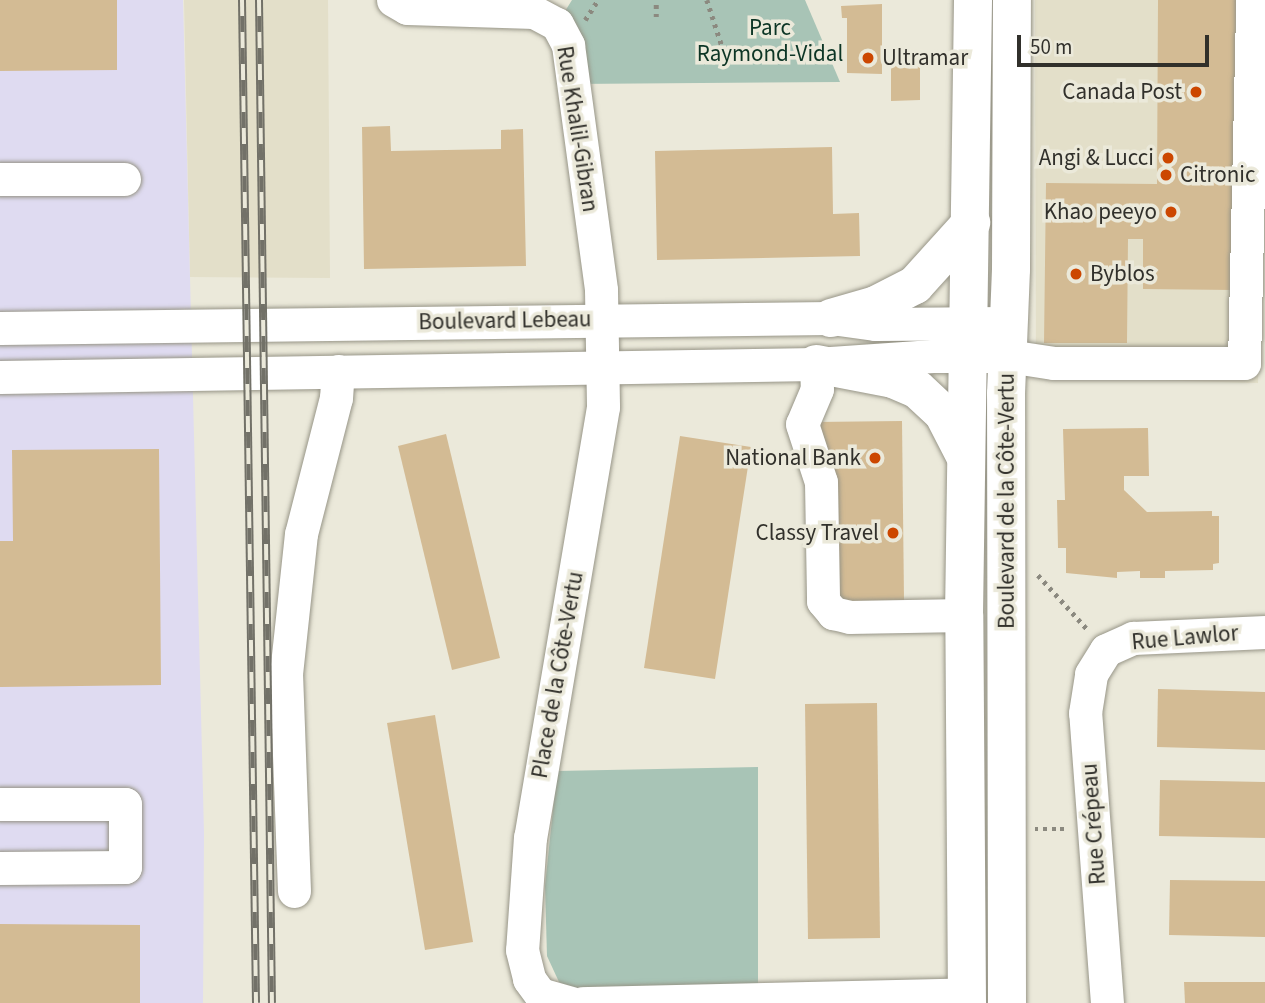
<!DOCTYPE html>
<meta charset="utf-8">
<style>
body{margin:0}
#map{position:relative;width:1265px;height:1003px;overflow:hidden;background:#ebe9da;font-family:"Source Sans 3",sans-serif}
div>[style]{position:absolute}
.built>*{inset:0;background:#e3dfc9}
.industrial>*{inset:0;background:#dfdbf1}
.green>*{inset:0;background:#a8c4b6}
.building>*{inset:0;background:#d3bb94}
.path>*{height:4.5px;margin-top:-2.25px;transform-origin:0;background:repeating-linear-gradient(90deg,#8b897f 0 3.5px,transparent 0 8.5px)}
.roads{filter:drop-shadow(0 0 2px #979587) drop-shadow(0 0 2px #979587)}
.minor>*{height:33px;margin:-16.5px;padding:0 16.5px;transform-origin:16.5px;border-radius:16.5px;background:#fff}
.major>*{height:38px;margin:-19px;padding:0 19px;transform-origin:19px;border-radius:19px;background:#fff}
.rail>*{height:8px;margin-top:-4px;transform-origin:0;background:repeating-linear-gradient(90deg,#ebe9da 0 16px,#727168 0 32px);box-sizing:border-box;border-block:2px solid #727168}
.dots>*{width:19px;height:19px;translate:-50% -50%;box-sizing:border-box;border:4px solid #ebe9da;border-radius:50%}
span{translate:-50% -50%;white-space:nowrap;text-align:center;line-height:1.15;-webkit-text-stroke:7px #ebe9da;paint-order:stroke}
.park-label{font-size:23px;color:#0c3525}
.poi-label{font-size:23px;color:#31302b}
.left{translate:0 -50%;text-align:left}
.right{translate:-100% -50%;text-align:right}
.street-label{font-size:23px;color:#31302b}
.scale{position:absolute;left:1017px;top:35px;width:192px;height:32px;box-sizing:border-box;border:4px solid #31302b;border-top:0;padding-left:9px;font-size:21px;line-height:24px;white-space:nowrap;color:#31302b;-webkit-text-stroke:5px #ebe9da;paint-order:stroke}
</style>
<div id="map">
<div class="built">
<div style="clip-path:polygon(184px 0,328px 0,330px 278px,190px 277px)"></div>
<div style="clip-path:polygon(1035px 0,1262px 0,1258px 383px,1036px 377px)"></div>
</div>
<div class="industrial">
<div style="clip-path:polygon(0 0,183px 0,204px 833px,203px 1003px,0 1003px)"></div>
</div>
<div class="green">
<div style="clip-path:polygon(572px 0,805px 0,840px 82px,574px 84px,557px 24px)"></div>
<div style="clip-path:polygon(758px 767px,758px 986px,577px 992px,559px 982px,547px 956px,545px 886px,557px 771px)"></div>
</div>
<div class="building">
<div style="clip-path:polygon(0 0,117px 0,117px 70px,0 71px)"></div>
<div style="clip-path:polygon(1158px 0,1236px 0,1233px 290px,1143px 289px,1143px 239px,1128px 239px,1127px 343px,1044px 343px,1046px 183px,1157px 184px)"></div>
<div style="clip-path:polygon(882px 4px,882px 74px,847px 73px,847px 18px,842px 18px,841px 6px)"></div>
<div style="clip-path:polygon(891px 58px,920px 58px,920px 100px,891px 101px)"></div>
<div style="clip-path:polygon(390px 126px,391px 151px,501px 149px,501px 130px,523px 129px,526px 266px,364px 269px,362px 127px)"></div>
<div style="clip-path:polygon(832px 147px,833px 214px,859px 213px,860px 256px,657px 260px,655px 151px)"></div>
<div style="clip-path:polygon(902px 421px,904px 600px,830px 604px,815px 422px)"></div>
<div style="clip-path:polygon(1148px 428px,1149px 476px,1124px 476px,1124px 490px,1147px 512px,1212px 511px,1212px 516px,1219px 516px,1219px 563px,1213px 564px,1213px 570px,1165px 571px,1165px 578px,1140px 578px,1140px 571px,1117px 572px,1117px 578px,1066px 573px,1066px 548px,1058px 548px,1057px 500px,1065px 500px,1063px 429px)"></div>
<div style="clip-path:polygon(446px 434px,500px 658px,452px 670px,398px 446px)"></div>
<div style="clip-path:polygon(680px 436px,751px 447px,715px 679px,644px 668px)"></div>
<div style="clip-path:polygon(159px 449px,161px 685px,0 687px,0 541px,13px 541px,12px 450px)"></div>
<div style="clip-path:polygon(1158px 689px,1265px 692px,1265px 750px,1157px 747px)"></div>
<div style="clip-path:polygon(877px 703px,880px 938px,808px 939px,805px 704px)"></div>
<div style="clip-path:polygon(435px 715px,473px 942px,425px 950px,387px 723px)"></div>
<div style="clip-path:polygon(1160px 780px,1265px 782px,1265px 838px,1159px 836px)"></div>
<div style="clip-path:polygon(1170px 880px,1265px 881px,1265px 937px,1169px 935px)"></div>
<div style="clip-path:polygon(0 924px,140px 925px,140px 1003px,0 1003px)"></div>
<div style="clip-path:polygon(1184px 982px,1265px 982px,1265px 1003px,1185px 1003px)"></div>
</div>
<div class="path">
<div style="left:707px;top:0;width:48px;rotate:71.9deg"></div>
<div style="left:656px;top:17px;width:17px;rotate:-90deg"></div>
<div style="left:585px;top:20px;width:24px;rotate:-57deg"></div>
<div style="left:1038px;top:575px;width:76px;rotate:47.7deg"></div>
<div style="left:1035px;top:829px;width:30px"></div>
</div>
<div class="roads">
<div class="minor">
<div style="left:393px;top:0;width:16px;rotate:30deg"></div>
<div style="left:407px;top:8px;width:127px;rotate:1.8deg"></div>
<div style="left:534px;top:12px;width:26px;rotate:28deg"></div>
<div style="left:557px;top:24px;width:24px;rotate:62deg"></div>
<div style="left:568px;top:45px;width:247px;rotate:82.3deg"></div>
<div style="left:601px;top:290px;width:117px;rotate:89deg"></div>
<div style="left:603px;top:407px;width:436px;rotate:99.6deg"></div>
<div style="left:530px;top:837px;width:113px;rotate:94deg"></div>
<div style="left:522px;top:950px;width:30px;rotate:76deg"></div>
<div style="left:529px;top:979px;width:19px;rotate:54deg"></div>
<div style="left:540px;top:994px;width:33px;rotate:16deg"></div>
<div style="left:0;top:179px;width:124px"></div>
<div style="left:0;top:328px;width:831px;rotate:-0.69deg"></div>
<div style="left:831px;top:318px;width:44px;rotate:7.8deg"></div>
<div style="left:875px;top:324px;width:134px;rotate:-0.4deg"></div>
<div style="left:816px;top:364px;width:25px;rotate:88deg"></div>
<div style="left:817px;top:389px;width:38px;rotate:113deg"></div>
<div style="left:802px;top:424px;width:61px;rotate:71.9deg"></div>
<div style="left:821px;top:482px;width:119px;rotate:89deg"></div>
<div style="left:823px;top:601px;width:16px;rotate:50deg"></div>
<div style="left:833px;top:613px;width:17px;rotate:13deg"></div>
<div style="left:850px;top:617px;width:114px;rotate:-1deg"></div>
<div style="left:0;top:377px;width:816px;rotate:-0.91deg"></div>
<div style="left:816px;top:364px;width:117px;rotate:-3.9deg"></div>
<div style="left:933px;top:356px;width:75px"></div>
<div style="left:1008px;top:356px;width:47px;rotate:8.7deg"></div>
<div style="left:1054px;top:363px;width:190px"></div>
<div style="left:1244px;top:363px;width:363px;rotate:-88.7deg"></div>
<div style="left:0;top:804px;width:125px"></div>
<div style="left:125px;top:804px;width:63px;rotate:90deg"></div>
<div style="left:125px;top:867px;width:125px;rotate:179.5deg"></div>
<div style="left:294px;top:891px;width:217px;rotate:-92.1deg"></div>
<div style="left:286px;top:674px;width:141px;rotate:-83.9deg"></div>
<div style="left:301px;top:534px;width:140px;rotate:-75.6deg"></div>
<div style="left:336px;top:398px;width:27px;rotate:-86deg"></div>
<div style="left:583px;top:1003px;width:384px;rotate:-1.3deg"></div>
<div style="left:1107px;top:1003px;width:291px;rotate:-94.3deg"></div>
<div style="left:1085px;top:713px;width:39px;rotate:-81deg"></div>
<div style="left:1091px;top:674px;width:28px;rotate:-58deg"></div>
<div style="left:1106px;top:650px;width:30px;rotate:-24deg"></div>
<div style="left:1133px;top:638px;width:132px;rotate:-2.6deg"></div>
</div>
<div class="major">
<div style="left:831px;top:318px;width:47px;rotate:-16.1deg"></div>
<div style="left:876px;top:305px;width:44px;rotate:-27.1deg"></div>
<div style="left:915px;top:285px;width:84px;rotate:-47.9deg"></div>
<div style="left:816px;top:364px;width:78px;rotate:11deg"></div>
<div style="left:893px;top:379px;width:26px;rotate:23deg"></div>
<div style="left:917px;top:389px;width:35px;rotate:43deg"></div>
<div style="left:943px;top:413px;width:46px;rotate:62.9deg"></div>
<div style="left:967px;top:1003px;width:388px;rotate:-90.4deg"></div>
<div style="left:964px;top:615px;width:615px;rotate:-89.16deg"></div>
<div style="left:1007px;top:1003px;width:609px;rotate:-90.09deg"></div>
<div style="left:1006px;top:394px;width:125px;rotate:-87.7deg"></div>
<div style="left:1011px;top:269px;width:269px;rotate:-89.8deg"></div>
</div>
</div>
<div class="rail">
<div style="left:242px;top:0;width:1003px;rotate:89.2deg"></div>
<div style="left:259px;top:0;width:1003px;rotate:89.26deg"></div>
</div>
<div class="dots">
<div style="left:868px;top:58px;background:#cc4700"></div>
<div style="left:1196px;top:92px;background:#cc4700"></div>
<div style="left:1168px;top:158px;background:#cc4700"></div>
<div style="left:1166px;top:175px;background:#cc4700"></div>
<div style="left:1171px;top:212px;background:#cc4700"></div>
<div style="left:1076px;top:274px;background:#cc4700"></div>
<div style="left:875px;top:458px;background:#cc4700"></div>
<div style="left:893px;top:533px;background:#cc4700"></div>
</div>
<div class="park-label">
<span style="left:770px;top:41px">Parc<br>Raymond-Vidal</span>
</div>
<div class="poi-label">
<span class="left" style="left:882px;top:58px">Ultramar</span>
<span class="right" style="left:1182px;top:92px">Canada Post</span>
<span class="right" style="left:1154px;top:158px">Angi &amp; Lucci</span>
<span class="left" style="left:1180px;top:175px">Citronic</span>
<span class="right" style="left:1157px;top:212px">Khao peeyo</span>
<span class="left" style="left:1090px;top:274px">Byblos</span>
<span class="right" style="left:861px;top:458px">National Bank</span>
<span class="right" style="left:879px;top:533px">Classy Travel</span>
</div>
<div class="street-label">
<span style="left:577px;top:129px;rotate:81deg">Rue Khalil-Gibran</span>
<span style="left:505px;top:321px;rotate:-1deg">Boulevard Lebeau</span>
<span style="left:1007px;top:501px;rotate:-90deg">Boulevard de la Côte-Vertu</span>
<span style="left:1185px;top:638px;rotate:-5deg">Rue Lawlor</span>
<span style="left:558px;top:675px;rotate:-80deg">Place de la Côte-Vertu</span>
<span style="left:1094px;top:824px;rotate:-94deg">Rue Crépeau</span>
</div>
<div class="scale">50 m</div>
</div>
